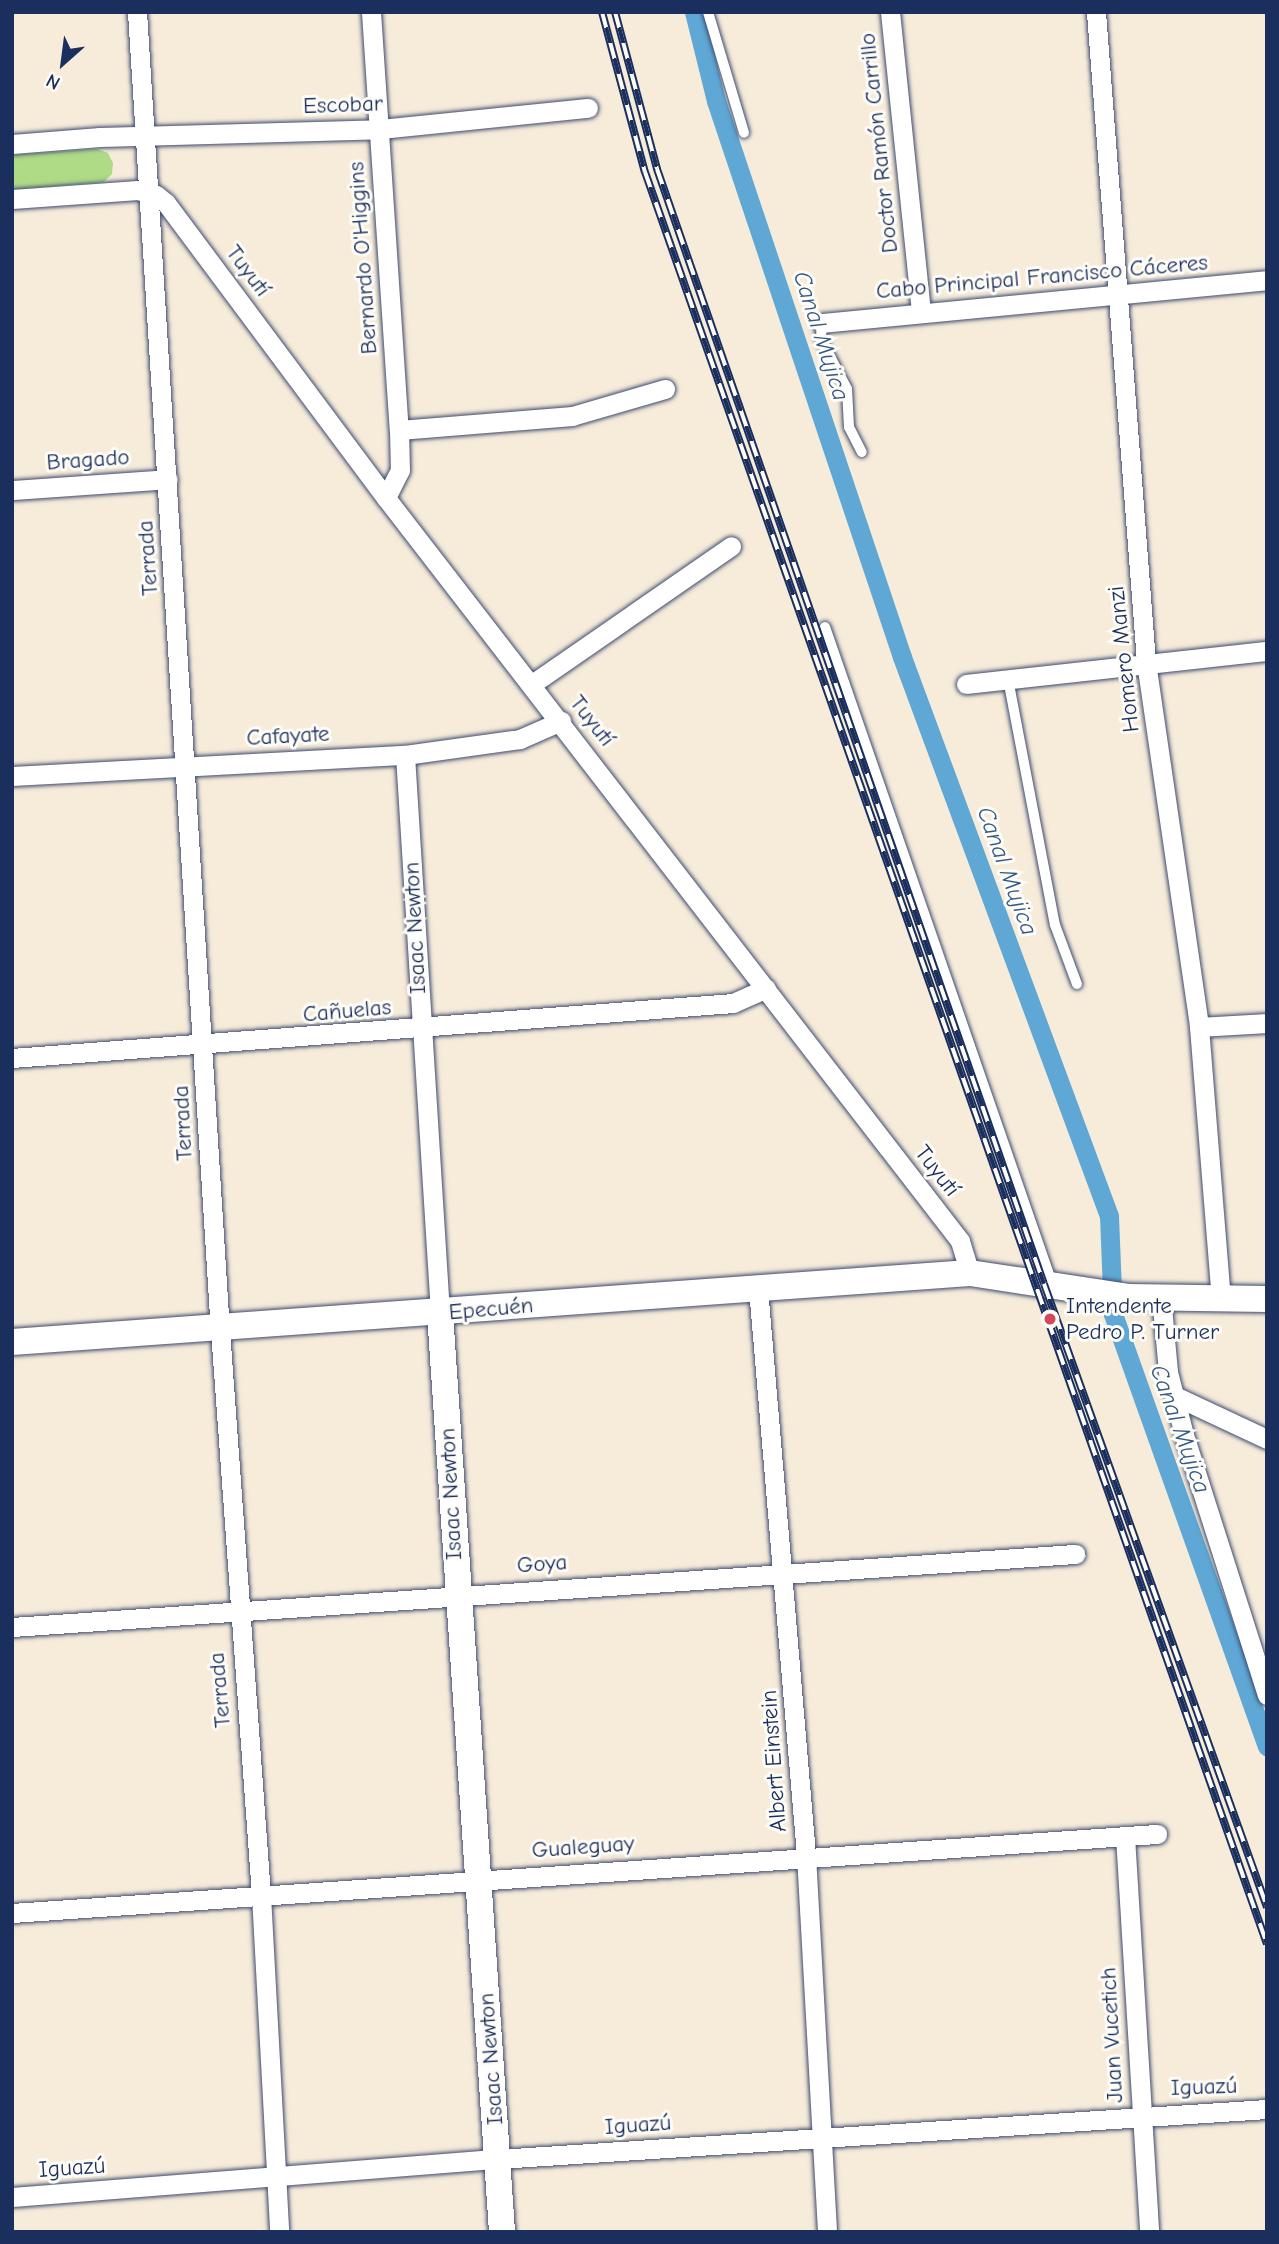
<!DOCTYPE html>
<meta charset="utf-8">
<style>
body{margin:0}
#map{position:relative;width:1279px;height:2244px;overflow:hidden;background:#f7ecda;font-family:"Comic Neue",sans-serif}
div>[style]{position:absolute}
.green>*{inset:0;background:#afda86}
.canal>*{height:19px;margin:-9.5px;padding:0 9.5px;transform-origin:9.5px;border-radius:9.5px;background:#5fa8d6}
.roads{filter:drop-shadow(0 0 2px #3c4b71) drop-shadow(0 0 2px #3c4b71)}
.lane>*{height:10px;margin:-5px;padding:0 5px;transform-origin:5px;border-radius:5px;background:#fff}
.street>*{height:19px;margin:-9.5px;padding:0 9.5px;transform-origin:9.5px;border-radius:9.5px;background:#fff}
.secondary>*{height:26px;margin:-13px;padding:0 13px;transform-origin:13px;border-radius:13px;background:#fff}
.rail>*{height:8px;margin-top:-4px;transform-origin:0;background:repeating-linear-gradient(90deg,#fdfcf7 0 16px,#1b2f5e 0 32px);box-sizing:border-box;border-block:2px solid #1b2f5e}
.dots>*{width:19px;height:19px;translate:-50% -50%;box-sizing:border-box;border:4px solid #fdfcf7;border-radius:50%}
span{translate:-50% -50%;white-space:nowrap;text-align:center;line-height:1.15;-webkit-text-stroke:6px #fdfcf7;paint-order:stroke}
.street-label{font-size:23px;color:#1b2f5e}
.poi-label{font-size:23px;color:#1b2f5e}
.left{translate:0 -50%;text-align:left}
.water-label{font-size:24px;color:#335988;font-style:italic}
.frame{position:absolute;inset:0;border:14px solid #1b2f5e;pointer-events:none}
.north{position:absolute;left:28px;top:28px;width:70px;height:70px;-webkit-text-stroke:5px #fdfcf7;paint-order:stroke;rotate:208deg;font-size:19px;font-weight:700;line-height:28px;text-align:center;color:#1b2f5e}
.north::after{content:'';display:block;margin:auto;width:24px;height:32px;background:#1b2f5e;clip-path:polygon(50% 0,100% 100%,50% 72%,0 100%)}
</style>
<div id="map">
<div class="green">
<div style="clip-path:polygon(97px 149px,108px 153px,113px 163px,112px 174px,104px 182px,12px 190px,12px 155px)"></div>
</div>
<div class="canal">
<div style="left:694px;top:12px;width:92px;rotate:76.1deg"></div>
<div style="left:716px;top:101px;width:586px;rotate:71.5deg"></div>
<div style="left:902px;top:657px;width:596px;rotate:69.68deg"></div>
<div style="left:1109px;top:1216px;width:98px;rotate:87.7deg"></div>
<div style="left:1113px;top:1314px;width:459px;rotate:70.4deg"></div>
</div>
<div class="roads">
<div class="lane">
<div style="left:708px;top:12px;width:126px;rotate:73.4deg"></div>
<div style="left:822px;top:323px;width:16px;rotate:94deg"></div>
<div style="left:821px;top:339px;width:56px;rotate:62.5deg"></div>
<div style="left:847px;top:389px;width:38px;rotate:87deg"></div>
<div style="left:849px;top:427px;width:28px;rotate:63deg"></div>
<div style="left:825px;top:627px;width:694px;rotate:70.91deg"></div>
<div style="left:1008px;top:679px;width:250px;rotate:79.2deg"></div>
<div style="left:1055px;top:925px;width:63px;rotate:69.6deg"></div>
</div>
<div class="street">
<div style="left:137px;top:12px;width:1321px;rotate:86.4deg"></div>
<div style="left:220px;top:1330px;width:566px;rotate:85.85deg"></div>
<div style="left:261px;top:1895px;width:337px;rotate:86.9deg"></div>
<div style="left:371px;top:12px;width:419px;rotate:86.2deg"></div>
<div style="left:399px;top:430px;width:40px;rotate:88.6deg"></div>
<div style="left:400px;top:470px;width:31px;rotate:117deg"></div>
<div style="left:890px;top:12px;width:301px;rotate:84.1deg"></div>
<div style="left:1096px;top:12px;width:652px;rotate:85.6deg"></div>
<div style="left:1146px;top:662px;width:369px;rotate:81.7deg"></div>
<div style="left:1199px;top:1027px;width:272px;rotate:85.4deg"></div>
<div style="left:12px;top:144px;width:88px;rotate:-4.5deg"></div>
<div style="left:100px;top:137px;width:280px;rotate:-1.6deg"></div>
<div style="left:380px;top:129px;width:209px;rotate:-5.8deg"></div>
<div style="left:12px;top:199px;width:126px;rotate:-4.1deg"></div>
<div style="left:138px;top:190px;width:19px;rotate:16deg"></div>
<div style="left:156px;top:195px;width:13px;rotate:39deg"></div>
<div style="left:166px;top:203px;width:368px;rotate:53.3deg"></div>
<div style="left:386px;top:498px;width:939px;rotate:52.31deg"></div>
<div style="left:960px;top:1241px;width:34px;rotate:73deg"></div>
<div style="left:822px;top:323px;width:447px;rotate:-5.5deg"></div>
<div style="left:399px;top:430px;width:174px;rotate:-4.6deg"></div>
<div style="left:572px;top:416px;width:97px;rotate:-16.2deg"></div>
<div style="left:12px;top:490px;width:156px;rotate:-4deg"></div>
<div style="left:532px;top:684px;width:242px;rotate:-34.7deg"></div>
<div style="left:966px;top:684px;width:303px;rotate:-6.3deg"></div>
<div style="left:405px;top:755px;width:559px;rotate:86.41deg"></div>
<div style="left:12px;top:776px;width:394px;rotate:-3.1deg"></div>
<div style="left:405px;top:755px;width:116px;rotate:-7.9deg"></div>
<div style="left:520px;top:739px;width:45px;rotate:-23.7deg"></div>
<div style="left:1199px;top:1027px;width:68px;rotate:-3.4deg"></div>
<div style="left:12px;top:1058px;width:723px;rotate:-4.36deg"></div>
<div style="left:733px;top:1003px;width:36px;rotate:-24deg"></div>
<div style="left:758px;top:1288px;width:569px;rotate:85.16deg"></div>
<div style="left:806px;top:1855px;width:378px;rotate:86.8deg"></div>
<div style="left:1161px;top:1296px;width:76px;rotate:84.7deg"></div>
<div style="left:1168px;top:1372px;width:65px;rotate:75.7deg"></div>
<div style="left:1184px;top:1435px;width:273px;rotate:72.3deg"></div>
<div style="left:1175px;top:1396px;width:102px;rotate:25.1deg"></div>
<div style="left:12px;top:1627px;width:1066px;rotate:-3.93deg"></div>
<div style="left:1125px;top:1836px;width:397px;rotate:86.5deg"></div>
<div style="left:12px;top:1913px;width:1148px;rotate:-3.95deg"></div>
<div style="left:12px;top:2197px;width:487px;rotate:-4.5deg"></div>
<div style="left:498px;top:2159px;width:771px;rotate:-3.72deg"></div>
</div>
<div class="secondary">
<div style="left:440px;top:1313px;width:921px;rotate:86.14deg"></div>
<div style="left:12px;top:1342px;width:960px;rotate:-4.12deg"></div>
<div style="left:970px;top:1273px;width:161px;rotate:8.6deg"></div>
<div style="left:1129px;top:1297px;width:138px;rotate:0.8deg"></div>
</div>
</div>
<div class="rail">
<div style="left:602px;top:12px;width:166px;rotate:75deg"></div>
<div style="left:645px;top:172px;width:1878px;rotate:70.66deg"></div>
<div style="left:615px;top:12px;width:163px;rotate:75deg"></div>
<div style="left:657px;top:169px;width:1180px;rotate:70.86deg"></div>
<div style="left:1044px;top:1284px;width:662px;rotate:70.31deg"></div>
</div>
<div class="dots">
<div style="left:1050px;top:1319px;background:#d1495b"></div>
</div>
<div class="street-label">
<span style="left:343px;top:105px;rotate:-2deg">Escobar</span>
<span style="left:879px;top:143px;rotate:-96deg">Doctor Ramón Carrillo</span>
<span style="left:363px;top:258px;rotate:-94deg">Bernardo O'Higgins</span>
<span style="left:248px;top:271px;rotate:53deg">Tuyutí</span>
<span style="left:1042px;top:277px;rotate:-5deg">Cabo Principal Francisco Cáceres</span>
<span style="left:88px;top:460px;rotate:-4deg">Bragado</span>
<span style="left:148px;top:558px;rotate:-94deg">Terrada</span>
<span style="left:1124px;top:659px;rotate:-96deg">Homero Manzi</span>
<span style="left:592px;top:721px;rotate:52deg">Tuyutí</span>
<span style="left:288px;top:736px;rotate:-3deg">Cafayate</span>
<span style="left:415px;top:928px;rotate:-93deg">Isaac Newton</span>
<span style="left:347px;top:1011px;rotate:-5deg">Cañuelas</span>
<span style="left:183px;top:1123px;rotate:-93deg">Terrada</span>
<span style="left:937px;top:1171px;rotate:52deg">Tuyutí</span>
<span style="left:491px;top:1309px;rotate:-5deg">Epecuén</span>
<span style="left:451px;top:1494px;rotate:-93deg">Isaac Newton</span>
<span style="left:542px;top:1564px;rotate:-4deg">Goya</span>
<span style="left:220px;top:1690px;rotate:-95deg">Terrada</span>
<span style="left:774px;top:1761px;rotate:-94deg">Albert Einstein</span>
<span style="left:583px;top:1847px;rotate:-4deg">Gualeguay</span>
<span style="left:1112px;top:2035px;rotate:-93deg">Juan Vucetich</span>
<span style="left:491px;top:2059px;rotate:-94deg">Isaac Newton</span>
<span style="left:1204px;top:2087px;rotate:-2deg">Iguazú</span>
<span style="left:638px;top:2125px;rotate:-4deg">Iguazú</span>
<span style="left:72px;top:2168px;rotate:-4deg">Iguazú</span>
</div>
<div class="poi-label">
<span class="left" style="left:1066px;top:1319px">Intendente<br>Pedro P. Turner</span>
</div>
<div class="water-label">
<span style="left:821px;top:336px;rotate:72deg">Canal Mujica</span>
<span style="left:1007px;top:871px;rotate:70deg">Canal Mujica</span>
<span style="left:1180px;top:1429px;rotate:70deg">Canal Mujica</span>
</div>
<div class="frame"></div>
<div class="north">N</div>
</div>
